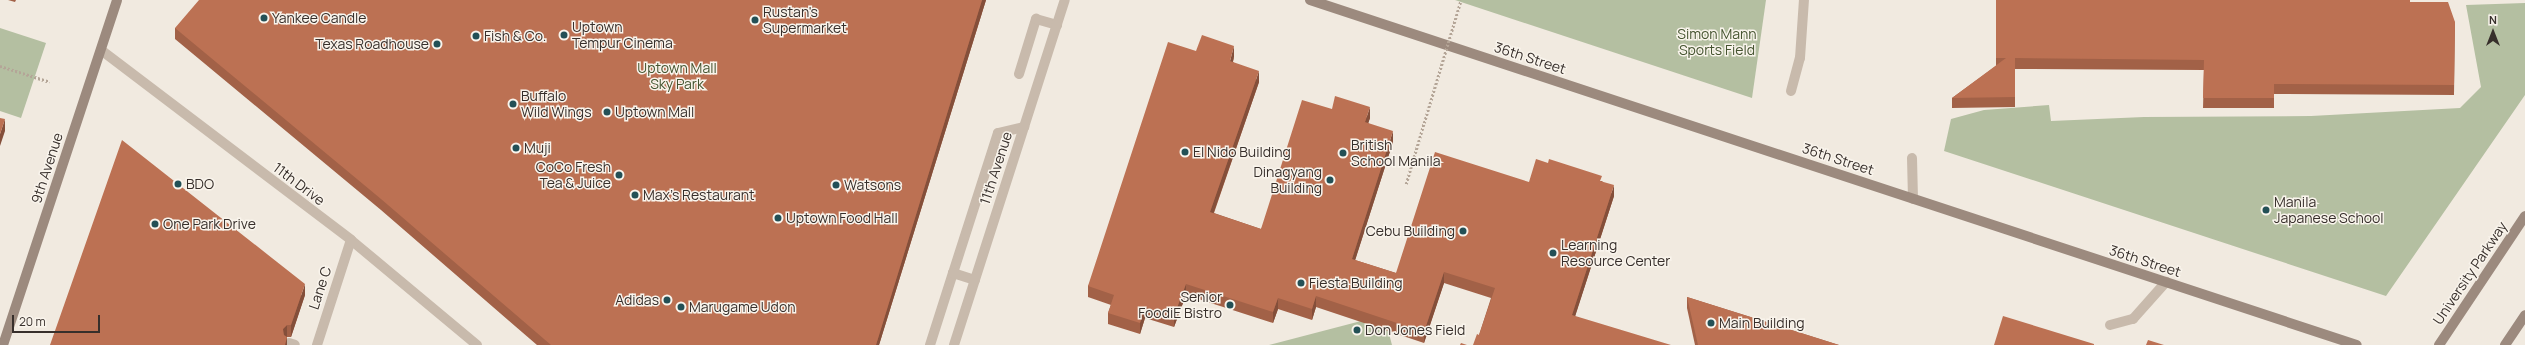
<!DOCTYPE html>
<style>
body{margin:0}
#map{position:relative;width:2525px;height:345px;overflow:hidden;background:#f1eae0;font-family:Manrope,sans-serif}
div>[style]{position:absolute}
.green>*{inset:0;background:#b4bfa1}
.path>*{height:2.5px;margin-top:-1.25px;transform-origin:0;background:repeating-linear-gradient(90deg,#b4a597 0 2px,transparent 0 4px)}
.lane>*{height:10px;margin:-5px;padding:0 5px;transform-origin:5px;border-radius:5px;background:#c8baac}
.street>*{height:10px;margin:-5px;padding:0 5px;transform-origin:5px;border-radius:5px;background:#c8baac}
.secondary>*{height:10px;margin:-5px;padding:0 5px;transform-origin:5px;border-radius:5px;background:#9c8a7e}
.path-bridge>*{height:2.5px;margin-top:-1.25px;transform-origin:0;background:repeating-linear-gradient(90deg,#b4a597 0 2px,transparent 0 4px)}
.wall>*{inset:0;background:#a26147}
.shaded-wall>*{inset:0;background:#844f3a}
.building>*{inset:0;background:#bc7153}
.dots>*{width:11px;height:11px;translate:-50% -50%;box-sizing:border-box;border:2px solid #f9f4ec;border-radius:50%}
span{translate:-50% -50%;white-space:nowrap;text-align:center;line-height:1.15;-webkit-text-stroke:3px #f9f4ec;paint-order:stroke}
.poi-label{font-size:14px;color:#372f2b}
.left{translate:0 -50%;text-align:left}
.right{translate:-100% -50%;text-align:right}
.park-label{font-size:14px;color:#455430}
.street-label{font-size:14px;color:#372f2b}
.north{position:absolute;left:2473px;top:12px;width:40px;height:40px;-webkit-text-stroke:3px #f9f4ec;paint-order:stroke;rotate:0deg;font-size:11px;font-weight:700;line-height:16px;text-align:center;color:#372f2b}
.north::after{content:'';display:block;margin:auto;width:14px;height:18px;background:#372f2b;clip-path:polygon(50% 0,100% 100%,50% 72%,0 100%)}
.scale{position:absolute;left:12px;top:315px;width:88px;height:18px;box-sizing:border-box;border:2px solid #372f2b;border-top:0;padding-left:5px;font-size:12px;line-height:14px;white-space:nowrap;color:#372f2b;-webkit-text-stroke:3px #f9f4ec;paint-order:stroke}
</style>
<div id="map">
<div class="green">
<div style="clip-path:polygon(1455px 0,1766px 0,1752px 98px)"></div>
<div style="clip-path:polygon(2525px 3px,2525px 95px,2386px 296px,1944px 151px,1951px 119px,1984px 110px,2049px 105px,2051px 121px,2144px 117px,2311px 116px,2460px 108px,2481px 87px,2466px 5px)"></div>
<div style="clip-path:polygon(0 28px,46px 43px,21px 118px,0 111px)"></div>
<div style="clip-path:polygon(1384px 315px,1392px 345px,1269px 345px)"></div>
</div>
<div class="path">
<div style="left:0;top:66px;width:52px;rotate:17.7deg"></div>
<div style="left:1406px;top:184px;width:64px;rotate:-73.6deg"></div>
</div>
<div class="lane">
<div style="left:1019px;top:74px;width:58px;rotate:-72.8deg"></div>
<div style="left:1036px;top:19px;width:22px;rotate:16deg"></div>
<div style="left:1791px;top:91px;width:34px;rotate:-75deg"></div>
<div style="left:1800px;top:58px;width:58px;rotate:-86.1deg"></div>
<div style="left:1912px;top:158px;width:41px;rotate:88.6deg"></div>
<div style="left:953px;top:273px;width:147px;rotate:-72.2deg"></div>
<div style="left:998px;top:133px;width:27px;rotate:-13deg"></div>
<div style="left:2110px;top:325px;width:24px;rotate:-15deg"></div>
<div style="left:2133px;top:319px;width:50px;rotate:-48.3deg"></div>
<div style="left:289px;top:343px;width:6px;rotate:18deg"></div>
<div style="left:930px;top:345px;width:76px;rotate:-72.3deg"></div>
<div style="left:953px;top:273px;width:23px;rotate:18deg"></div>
</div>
<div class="street">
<div style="left:101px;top:50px;width:314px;rotate:37.2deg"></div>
<div style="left:351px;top:240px;width:164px;rotate:39.8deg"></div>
<div style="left:317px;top:345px;width:110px;rotate:-72.1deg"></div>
<div style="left:954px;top:345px;width:362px;rotate:-72.2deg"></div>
</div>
<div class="secondary">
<div style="left:1310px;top:0;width:1102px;rotate:18.24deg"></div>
<div style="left:3px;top:345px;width:363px;rotate:-71.7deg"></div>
<div style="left:2439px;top:345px;width:155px;rotate:-56.3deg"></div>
<div style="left:2505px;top:345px;width:36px;rotate:-56deg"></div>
</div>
<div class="path-bridge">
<div style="left:1424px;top:123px;width:128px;rotate:-73.3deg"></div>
</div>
<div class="wall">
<div style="clip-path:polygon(8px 0,16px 0,15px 2px)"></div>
<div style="clip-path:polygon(986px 0,879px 345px,537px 345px,381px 210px,175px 39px,175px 28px)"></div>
<div style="clip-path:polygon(1996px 0,2410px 2px,2455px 22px,2454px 95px,2274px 94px,2274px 108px,2203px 108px,2204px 70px,2015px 69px,2015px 107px,1952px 108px,1952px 98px,1996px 66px)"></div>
<div style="clip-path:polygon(1234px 57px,1233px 62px,1259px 82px,1214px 213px,1261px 229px,1332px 109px,1370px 118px,1368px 123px,1393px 142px,1355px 260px,1396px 273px,1529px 182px,1602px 181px,1614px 196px,1575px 316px,1479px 335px,1491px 298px,1444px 283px,1424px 343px,1316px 307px,1312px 320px,1278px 309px,1273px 323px,1186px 295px,1174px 327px,1145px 318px,1140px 334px,1108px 324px,1108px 313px,1111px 305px,1088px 297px,1088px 286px)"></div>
<div style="clip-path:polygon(305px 295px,291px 337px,287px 337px,287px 345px,50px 345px)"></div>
<div style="clip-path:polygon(1687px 297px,1839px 345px,1695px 345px,1687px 308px)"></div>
</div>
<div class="shaded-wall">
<div style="clip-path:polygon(982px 0,986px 0,879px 345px,876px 345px)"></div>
<div style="clip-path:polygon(1234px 46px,1234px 57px,1230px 72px,1230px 61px)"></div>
<div style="clip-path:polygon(1259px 71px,1259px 82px,1210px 223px,1210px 212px)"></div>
<div style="clip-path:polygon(1370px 107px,1370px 118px,1365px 133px,1365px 122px)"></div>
<div style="clip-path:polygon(5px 119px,5px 131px,0 146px,0 134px)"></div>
<div style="clip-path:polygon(1393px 131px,1393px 142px,1352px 270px,1352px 259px)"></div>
<div style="clip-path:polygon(1614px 185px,1614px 196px,1572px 326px,1572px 315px)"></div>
<div style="clip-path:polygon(1444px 272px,1444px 283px,1424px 343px,1424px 332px)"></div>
<div style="clip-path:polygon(305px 284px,305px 295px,291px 337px,291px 325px)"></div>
<div style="clip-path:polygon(1186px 284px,1186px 295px,1174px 327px,1174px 316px)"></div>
<div style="clip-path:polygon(1316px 296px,1316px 307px,1312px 320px,1312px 309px)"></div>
<div style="clip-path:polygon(1278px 298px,1278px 309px,1273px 323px,1273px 312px)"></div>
<div style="clip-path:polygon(1145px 307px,1145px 318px,1140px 334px,1140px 323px)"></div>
<div style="clip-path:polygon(287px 325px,287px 337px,283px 341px,283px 329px)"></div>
<div style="clip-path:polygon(287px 337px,287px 345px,285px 345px)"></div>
</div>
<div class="building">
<div style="clip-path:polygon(199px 0,982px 0,876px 345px,551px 345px,544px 339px,381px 199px,175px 28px)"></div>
<div style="clip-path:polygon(1996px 0,2410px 0,2410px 2px,2448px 2px,2455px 22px,2454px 85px,2274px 84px,2274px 98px,2203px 98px,2204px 60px,2015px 58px,2015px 97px,1952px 98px,2006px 58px,1996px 58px)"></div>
<div style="clip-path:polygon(1202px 35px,1234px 46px,1230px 61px,1259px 71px,1210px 212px,1261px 229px,1302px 100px,1332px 109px,1335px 96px,1370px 107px,1365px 122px,1393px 131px,1352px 259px,1396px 273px,1435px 152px,1529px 182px,1536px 159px,1548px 163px,1549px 159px,1602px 176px,1600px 181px,1614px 185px,1572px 315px,1671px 345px,1473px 345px,1477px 334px,1479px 335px,1495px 288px,1444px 272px,1424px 332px,1316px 296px,1312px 309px,1278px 298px,1273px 312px,1186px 284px,1174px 316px,1145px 307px,1140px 323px,1108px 313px,1114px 295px,1088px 286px,1168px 42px,1196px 51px)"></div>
<div style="clip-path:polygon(0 118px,5px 119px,0 134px)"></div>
<div style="clip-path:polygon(122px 140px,305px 284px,291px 325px,287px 325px,283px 329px,284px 335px,287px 337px,285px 345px,50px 345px)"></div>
<div style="clip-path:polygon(1687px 297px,1839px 345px,1698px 345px)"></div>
<div style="clip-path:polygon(2003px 316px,2094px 344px,2094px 345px,1994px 345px)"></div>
<div style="clip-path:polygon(2148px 340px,2164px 345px,2146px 345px)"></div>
<div style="clip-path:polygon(1461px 343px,1467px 345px,1460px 345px)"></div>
</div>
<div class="dots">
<div style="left:264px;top:18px;background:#235056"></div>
<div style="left:755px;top:20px;background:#235056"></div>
<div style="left:564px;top:35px;background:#235056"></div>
<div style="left:476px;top:36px;background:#235056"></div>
<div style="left:437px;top:44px;background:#235056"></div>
<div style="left:513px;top:104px;background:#235056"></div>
<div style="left:607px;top:112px;background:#235056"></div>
<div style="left:516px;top:148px;background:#235056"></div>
<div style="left:1185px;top:152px;background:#235056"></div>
<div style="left:1343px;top:153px;background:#235056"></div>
<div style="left:619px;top:175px;background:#235056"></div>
<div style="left:1330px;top:180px;background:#235056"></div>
<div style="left:178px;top:184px;background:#235056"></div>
<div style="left:836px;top:185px;background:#235056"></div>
<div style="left:635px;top:195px;background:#235056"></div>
<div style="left:2266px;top:210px;background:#235056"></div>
<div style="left:778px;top:218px;background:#235056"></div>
<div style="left:155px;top:224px;background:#235056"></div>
<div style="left:1463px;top:231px;background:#235056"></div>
<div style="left:1553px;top:253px;background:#235056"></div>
<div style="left:1301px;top:283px;background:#235056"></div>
<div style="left:667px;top:300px;background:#235056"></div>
<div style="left:1230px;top:305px;background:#235056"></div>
<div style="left:681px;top:307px;background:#235056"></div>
<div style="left:1711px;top:323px;background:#235056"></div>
<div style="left:1357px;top:330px;background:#235056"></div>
</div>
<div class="poi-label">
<span class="left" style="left:763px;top:20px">Rustan's<br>Supermarket</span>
<span class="left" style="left:272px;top:18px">Yankee Candle</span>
<span class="left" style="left:572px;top:35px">Uptown<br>Tempur Cinema</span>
<span class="left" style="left:484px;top:36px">Fish &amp; Co.</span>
<span class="right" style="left:429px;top:44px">Texas Roadhouse</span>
<span class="left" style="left:521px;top:104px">Buffalo<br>Wild Wings</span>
<span class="left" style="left:615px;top:112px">Uptown Mall</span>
<span class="left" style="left:1351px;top:153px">British<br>School Manila</span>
<span class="left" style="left:524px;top:148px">Muji</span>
<span class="left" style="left:1193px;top:152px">El Nido Building</span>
<span class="right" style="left:611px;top:175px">CoCo Fresh<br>Tea &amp; Juice</span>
<span class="right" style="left:1322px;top:180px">Dinagyang<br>Building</span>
<span class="left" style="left:186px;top:184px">BDO</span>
<span class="left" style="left:844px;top:185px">Watsons</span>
<span class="left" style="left:643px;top:195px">Max's Restaurant</span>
<span class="left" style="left:2274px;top:210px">Manila<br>Japanese School</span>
<span class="left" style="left:786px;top:218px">Uptown Food Hall</span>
<span class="left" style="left:163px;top:224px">One Park Drive</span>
<span class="right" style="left:1455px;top:231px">Cebu Building</span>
<span class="left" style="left:1561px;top:253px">Learning<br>Resource Center</span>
<span class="left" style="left:1309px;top:283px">Fiesta Building</span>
<span class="right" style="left:1222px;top:305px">Senior<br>FoodiE Bistro</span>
<span class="right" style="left:659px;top:300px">Adidas</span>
<span class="left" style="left:689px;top:307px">Marugame Udon</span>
<span class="left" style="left:1719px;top:323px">Main Building</span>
<span class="left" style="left:1365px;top:330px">Don Jones Field</span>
</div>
<div class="park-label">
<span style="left:1717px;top:42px">Simon Mann<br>Sports Field</span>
<span style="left:677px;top:76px">Uptown Mall<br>Sky Park</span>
</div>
<div class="street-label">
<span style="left:1530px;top:58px;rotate:18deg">36th Street</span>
<span style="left:1838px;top:159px;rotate:18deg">36th Street</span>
<span style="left:47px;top:168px;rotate:-72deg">9th Avenue</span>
<span style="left:996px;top:168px;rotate:-72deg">11th Avenue</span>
<span style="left:299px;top:184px;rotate:37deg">11th Drive</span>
<span style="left:2145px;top:261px;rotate:18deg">36th Street</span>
<span style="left:2470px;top:273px;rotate:-56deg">University Parkway</span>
<span style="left:320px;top:288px;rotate:-72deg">Lane C</span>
</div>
<div class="north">N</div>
<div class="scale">20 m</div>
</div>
